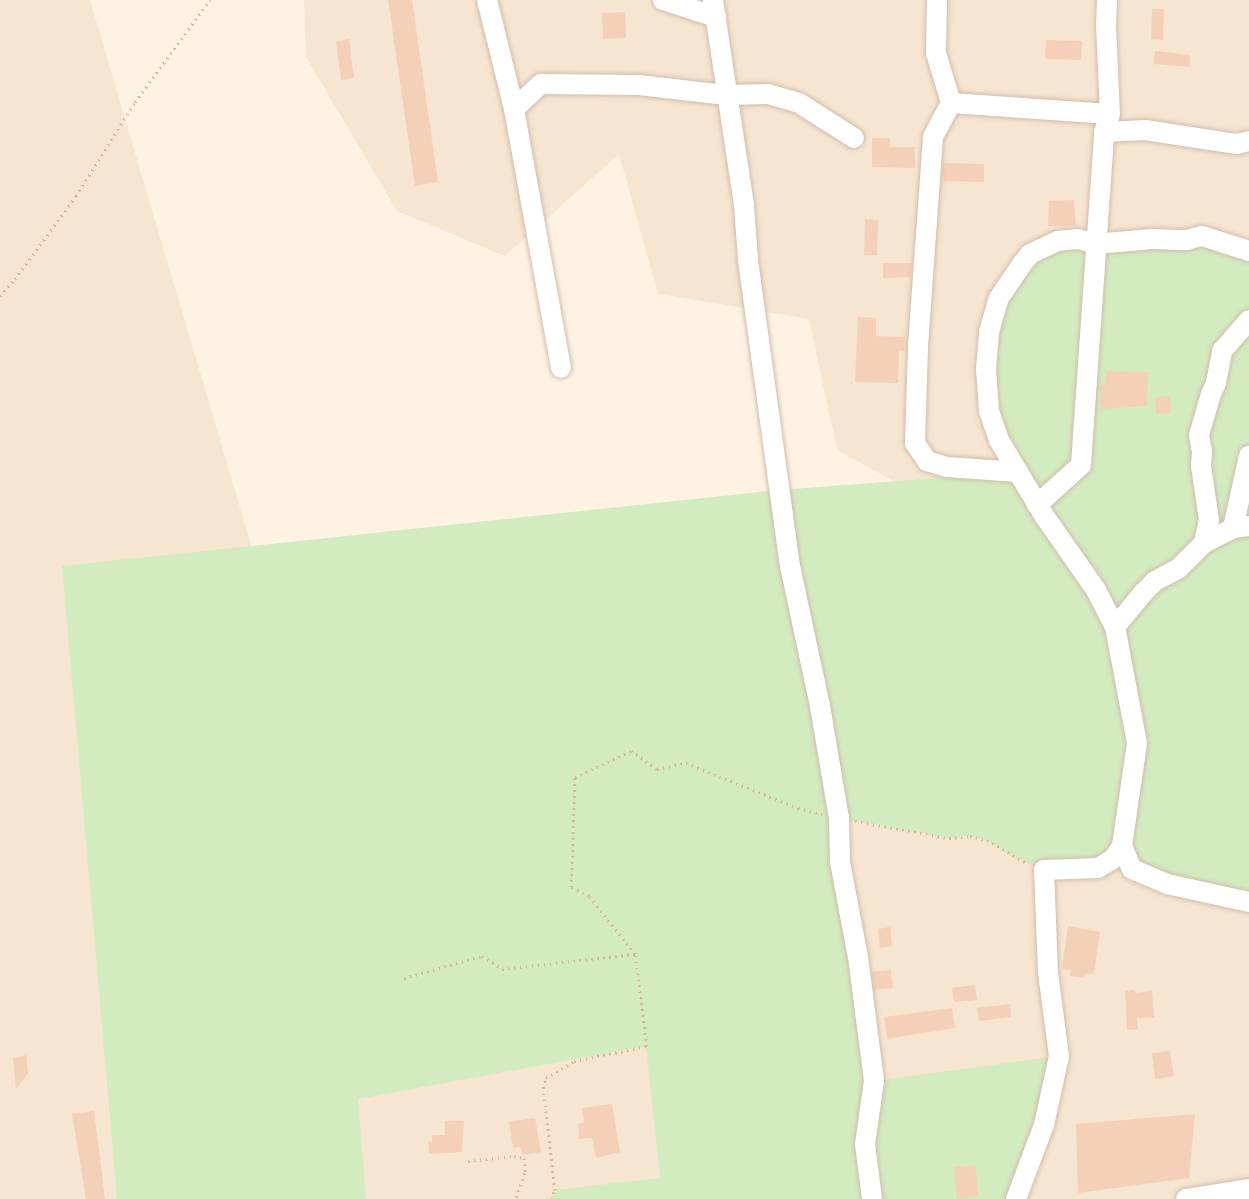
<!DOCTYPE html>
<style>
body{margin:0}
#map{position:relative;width:1249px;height:1199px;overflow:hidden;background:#fef3e3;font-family:Rubik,sans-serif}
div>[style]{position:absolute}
.residential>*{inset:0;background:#f6e5d0}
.green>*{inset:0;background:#d2ecc0}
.building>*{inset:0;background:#f5d0b8}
.path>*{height:3px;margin-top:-1.5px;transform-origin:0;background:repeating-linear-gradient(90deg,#dab39b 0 1.5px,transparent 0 6px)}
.roads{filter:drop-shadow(0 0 2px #d2bcab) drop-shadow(0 0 2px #d2bcab)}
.minor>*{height:20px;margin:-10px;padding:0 10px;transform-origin:10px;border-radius:10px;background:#fff}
span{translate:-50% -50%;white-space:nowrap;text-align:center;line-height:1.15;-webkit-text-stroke:5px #fff7ea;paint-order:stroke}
</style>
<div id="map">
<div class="residential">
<div style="clip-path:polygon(0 0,90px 0,399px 1045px,443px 632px,1249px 776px,1249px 1199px,0 1199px)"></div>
<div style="clip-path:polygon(304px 0,1249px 0,1249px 412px,914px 492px,837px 450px,809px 319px,658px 294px,619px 154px,505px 256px,397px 211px,306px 57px)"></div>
</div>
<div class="green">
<div style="clip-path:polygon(1152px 239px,1249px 251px,1249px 899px,1132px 869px,1122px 846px,1098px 868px,1044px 870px,1015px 858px,986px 840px,970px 836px,949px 838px,839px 818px,874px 1081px,1059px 1056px,1016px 1199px,551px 1199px,555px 1190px,660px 1178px,646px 1046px,358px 1099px,366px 1199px,117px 1199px,62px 566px,779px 490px,1017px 472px,992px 420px,999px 298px,1058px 241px)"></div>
</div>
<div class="building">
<div style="clip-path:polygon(388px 0,412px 0,438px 182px,415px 186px)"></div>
<div style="clip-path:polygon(1152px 9px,1164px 9px,1163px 40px,1151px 39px)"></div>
<div style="clip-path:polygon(625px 12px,626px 38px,603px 39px,602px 13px)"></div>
<div style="clip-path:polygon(349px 39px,354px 78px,341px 80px,336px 41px)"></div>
<div style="clip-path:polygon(1046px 40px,1082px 41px,1081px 60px,1045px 59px)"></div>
<div style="clip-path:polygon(1155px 51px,1190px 55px,1189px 67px,1154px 64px)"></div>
<div style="clip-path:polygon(872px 138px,890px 138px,890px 147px,915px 147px,915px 168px,872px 167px)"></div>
<div style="clip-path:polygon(943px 163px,984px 164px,984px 182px,942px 181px)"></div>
<div style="clip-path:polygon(1074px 200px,1076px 226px,1048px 226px,1049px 201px)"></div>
<div style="clip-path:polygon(865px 219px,878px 220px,877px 255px,864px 255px)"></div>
<div style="clip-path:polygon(883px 263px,912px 263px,911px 277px,883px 278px)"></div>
<div style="clip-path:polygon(858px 317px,876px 318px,876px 336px,905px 337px,904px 351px,899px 351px,898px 383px,855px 382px)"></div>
<div style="clip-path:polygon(1106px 371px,1148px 372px,1147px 406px,1101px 409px,1100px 385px,1105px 385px)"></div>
<div style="clip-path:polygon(1170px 396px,1171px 413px,1156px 414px,1155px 397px)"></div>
<div style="clip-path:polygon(1068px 926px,1100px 932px,1094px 974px,1085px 973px,1084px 978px,1070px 976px,1071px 970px,1062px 969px)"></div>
<div style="clip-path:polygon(890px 927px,892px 946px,880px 948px,878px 929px)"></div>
<div style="clip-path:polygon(891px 970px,893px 988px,874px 990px,872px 972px)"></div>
<div style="clip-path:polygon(975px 985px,977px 1000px,954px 1002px,952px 988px)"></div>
<div style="clip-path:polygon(1135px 990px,1135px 993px,1152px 991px,1154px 1017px,1137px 1018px,1138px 1029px,1127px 1030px,1125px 991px)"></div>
<div style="clip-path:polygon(1010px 1004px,1011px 1017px,979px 1021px,977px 1008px)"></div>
<div style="clip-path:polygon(952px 1008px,955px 1028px,887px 1039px,884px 1017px)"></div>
<div style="clip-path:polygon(1170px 1051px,1174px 1076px,1155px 1079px,1152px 1053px)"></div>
<div style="clip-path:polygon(26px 1055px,28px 1073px,16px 1089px,13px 1058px)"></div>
<div style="clip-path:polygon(612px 1104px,620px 1152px,596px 1158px,592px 1138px,579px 1139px,578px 1124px,584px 1123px,582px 1108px)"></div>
<div style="clip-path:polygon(94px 1111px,105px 1199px,86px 1199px,72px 1114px)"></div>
<div style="clip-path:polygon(1195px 1114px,1189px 1178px,1078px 1193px,1076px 1124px)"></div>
<div style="clip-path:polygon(535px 1118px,541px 1152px,522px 1155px,520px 1147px,513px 1148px,509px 1122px)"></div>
<div style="clip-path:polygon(445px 1121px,464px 1121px,462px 1152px,429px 1154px,428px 1141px,432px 1142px,432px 1135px,445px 1135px)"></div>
<div style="clip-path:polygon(975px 1165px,979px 1196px,957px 1199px,954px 1167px)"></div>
</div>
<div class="path">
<div style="left:0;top:296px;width:23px;rotate:-49deg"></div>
<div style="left:15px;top:279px;width:103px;rotate:-53.7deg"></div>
<div style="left:76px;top:196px;width:111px;rotate:-57.9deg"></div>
<div style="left:135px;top:102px;width:127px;rotate:-53.7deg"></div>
<div style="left:855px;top:821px;width:96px;rotate:10.3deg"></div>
<div style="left:949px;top:838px;width:21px;rotate:-5deg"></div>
<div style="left:970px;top:836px;width:17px;rotate:13deg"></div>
<div style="left:987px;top:840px;width:48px;rotate:30.3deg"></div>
<div style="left:404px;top:978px;width:81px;rotate:-15.8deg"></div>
<div style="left:482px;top:956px;width:24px;rotate:33deg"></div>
<div style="left:502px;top:969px;width:134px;rotate:-6.4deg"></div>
<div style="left:468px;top:1161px;width:46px;rotate:-6.2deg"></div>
<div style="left:514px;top:1156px;width:10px;rotate:11deg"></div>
<div style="left:524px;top:1158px;width:15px;rotate:86deg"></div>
<div style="left:525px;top:1173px;width:28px;rotate:111deg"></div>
<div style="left:551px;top:1199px;width:10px;rotate:-66deg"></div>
<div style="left:555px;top:1190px;width:103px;rotate:-96.7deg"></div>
<div style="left:543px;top:1088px;width:10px;rotate:-73deg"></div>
<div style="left:546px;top:1078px;width:33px;rotate:-31deg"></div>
<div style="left:574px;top:1061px;width:75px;rotate:-11.6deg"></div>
<div style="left:647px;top:1046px;width:93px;rotate:-97.4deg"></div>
<div style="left:635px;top:954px;width:74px;rotate:-128.4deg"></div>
<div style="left:589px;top:896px;width:20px;rotate:-153deg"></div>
<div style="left:571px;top:887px;width:110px;rotate:-87.9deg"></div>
<div style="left:575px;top:777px;width:62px;rotate:-24.9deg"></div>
<div style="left:631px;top:751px;width:32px;rotate:35deg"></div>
<div style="left:657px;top:769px;width:30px;rotate:-12deg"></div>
<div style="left:686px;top:763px;width:121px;rotate:21.9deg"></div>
<div style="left:798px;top:808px;width:25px;rotate:14deg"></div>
</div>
<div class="roads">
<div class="minor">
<div style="left:487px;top:0;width:112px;rotate:76.1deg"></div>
<div style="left:514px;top:109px;width:263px;rotate:79.7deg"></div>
<div style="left:663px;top:0;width:56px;rotate:17.8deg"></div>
<div style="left:713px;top:0;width:207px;rotate:81.4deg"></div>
<div style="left:744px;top:205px;width:55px;rotate:85.8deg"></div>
<div style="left:748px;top:260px;width:309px;rotate:82.2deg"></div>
<div style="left:790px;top:566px;width:143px;rotate:77.9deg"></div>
<div style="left:820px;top:706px;width:114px;rotate:80.4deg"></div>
<div style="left:839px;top:818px;width:44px;rotate:88.7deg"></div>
<div style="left:840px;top:862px;width:97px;rotate:79.3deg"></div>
<div style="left:858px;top:957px;width:125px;rotate:82.6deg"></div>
<div style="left:874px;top:1081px;width:64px;rotate:98.1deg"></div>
<div style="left:865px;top:1144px;width:55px;rotate:82.7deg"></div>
<div style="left:937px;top:0;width:53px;rotate:91.1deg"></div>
<div style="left:936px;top:53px;width:52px;rotate:73.3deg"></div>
<div style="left:951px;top:103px;width:38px;rotate:118deg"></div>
<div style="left:933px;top:137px;width:211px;rotate:94.1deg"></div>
<div style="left:918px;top:347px;width:96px;rotate:91.8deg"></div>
<div style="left:915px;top:443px;width:22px;rotate:56deg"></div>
<div style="left:927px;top:461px;width:21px;rotate:17deg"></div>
<div style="left:947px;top:467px;width:71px;rotate:4deg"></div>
<div style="left:1107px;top:0;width:24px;rotate:92deg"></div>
<div style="left:1106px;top:24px;width:90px;rotate:87.5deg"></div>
<div style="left:1110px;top:114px;width:19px;rotate:108deg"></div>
<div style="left:1104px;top:132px;width:41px;rotate:-2.8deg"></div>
<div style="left:1145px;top:130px;width:93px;rotate:8.7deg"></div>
<div style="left:1237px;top:144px;width:12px;rotate:-14deg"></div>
<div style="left:951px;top:103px;width:159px;rotate:4deg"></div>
<div style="left:514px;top:109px;width:37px;rotate:-43deg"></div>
<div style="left:541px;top:84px;width:98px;rotate:0.6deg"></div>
<div style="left:639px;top:85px;width:88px;rotate:6.6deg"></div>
<div style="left:726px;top:95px;width:42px;rotate:-1.4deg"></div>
<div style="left:768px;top:94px;width:32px;rotate:16deg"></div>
<div style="left:799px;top:103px;width:65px;rotate:32.5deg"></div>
<div style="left:1037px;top:505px;width:59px;rotate:-42.3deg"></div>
<div style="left:1081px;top:465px;width:334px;rotate:-86deg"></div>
<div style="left:1233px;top:528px;width:74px;rotate:-77.5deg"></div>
<div style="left:1204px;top:543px;width:24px;rotate:-78deg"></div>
<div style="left:1209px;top:520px;width:55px;rotate:-98.4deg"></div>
<div style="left:1201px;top:466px;width:15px;rotate:-86deg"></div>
<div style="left:1202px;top:451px;width:16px;rotate:-101deg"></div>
<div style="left:1199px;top:435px;width:43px;rotate:-73.7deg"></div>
<div style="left:1211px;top:394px;width:12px;rotate:-66deg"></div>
<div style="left:1216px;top:383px;width:33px;rotate:-79deg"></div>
<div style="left:1222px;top:351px;width:41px;rotate:-48.9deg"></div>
<div style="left:1115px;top:627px;width:44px;rotate:-50.5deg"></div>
<div style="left:1143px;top:593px;width:17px;rotate:-45deg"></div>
<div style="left:1155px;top:581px;width:27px;rotate:-28deg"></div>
<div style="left:1179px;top:568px;width:35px;rotate:-45deg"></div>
<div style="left:1204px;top:543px;width:33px;rotate:-27deg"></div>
<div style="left:1233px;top:528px;width:16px;rotate:-7deg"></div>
<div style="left:1122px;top:846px;width:25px;rotate:67deg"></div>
<div style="left:1132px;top:869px;width:38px;rotate:23deg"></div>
<div style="left:1167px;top:884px;width:84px;rotate:12.4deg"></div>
<div style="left:1016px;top:1199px;width:79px;rotate:-69.3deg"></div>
<div style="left:1044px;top:1125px;width:71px;rotate:-77.7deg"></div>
<div style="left:1059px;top:1056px;width:84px;rotate:-97.5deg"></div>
<div style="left:1048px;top:973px;width:103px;rotate:-92.2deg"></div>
<div style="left:1044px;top:870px;width:54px;rotate:-2.1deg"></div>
<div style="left:1098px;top:868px;width:17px;rotate:-31deg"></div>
<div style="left:1113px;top:859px;width:16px;rotate:-55deg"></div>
<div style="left:1122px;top:846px;width:104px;rotate:-81.7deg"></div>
<div style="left:1137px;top:743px;width:118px;rotate:-100.7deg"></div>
<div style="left:1115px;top:627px;width:42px;rotate:-117.2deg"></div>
<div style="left:1096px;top:590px;width:89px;rotate:-124.9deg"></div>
<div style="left:1045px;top:517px;width:90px;rotate:-120.9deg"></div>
<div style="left:999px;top:440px;width:31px;rotate:-109deg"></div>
<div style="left:989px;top:411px;width:42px;rotate:-94.1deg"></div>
<div style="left:986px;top:369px;width:37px;rotate:-85deg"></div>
<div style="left:989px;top:332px;width:35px;rotate:-74deg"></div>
<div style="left:999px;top:298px;width:41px;rotate:-55.9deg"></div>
<div style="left:1022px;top:264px;width:13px;rotate:-51deg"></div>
<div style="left:1030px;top:254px;width:31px;rotate:-25deg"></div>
<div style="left:1058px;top:241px;width:20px;rotate:-6deg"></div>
<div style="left:1078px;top:239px;width:18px;rotate:16deg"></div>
<div style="left:1095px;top:244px;width:57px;rotate:-5deg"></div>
<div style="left:1152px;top:239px;width:34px;rotate:2deg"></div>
<div style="left:1186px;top:240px;width:16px;rotate:-14deg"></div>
<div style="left:1202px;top:236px;width:49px;rotate:17.7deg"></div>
<div style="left:1186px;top:1199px;width:64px;rotate:-9deg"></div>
</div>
</div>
</div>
